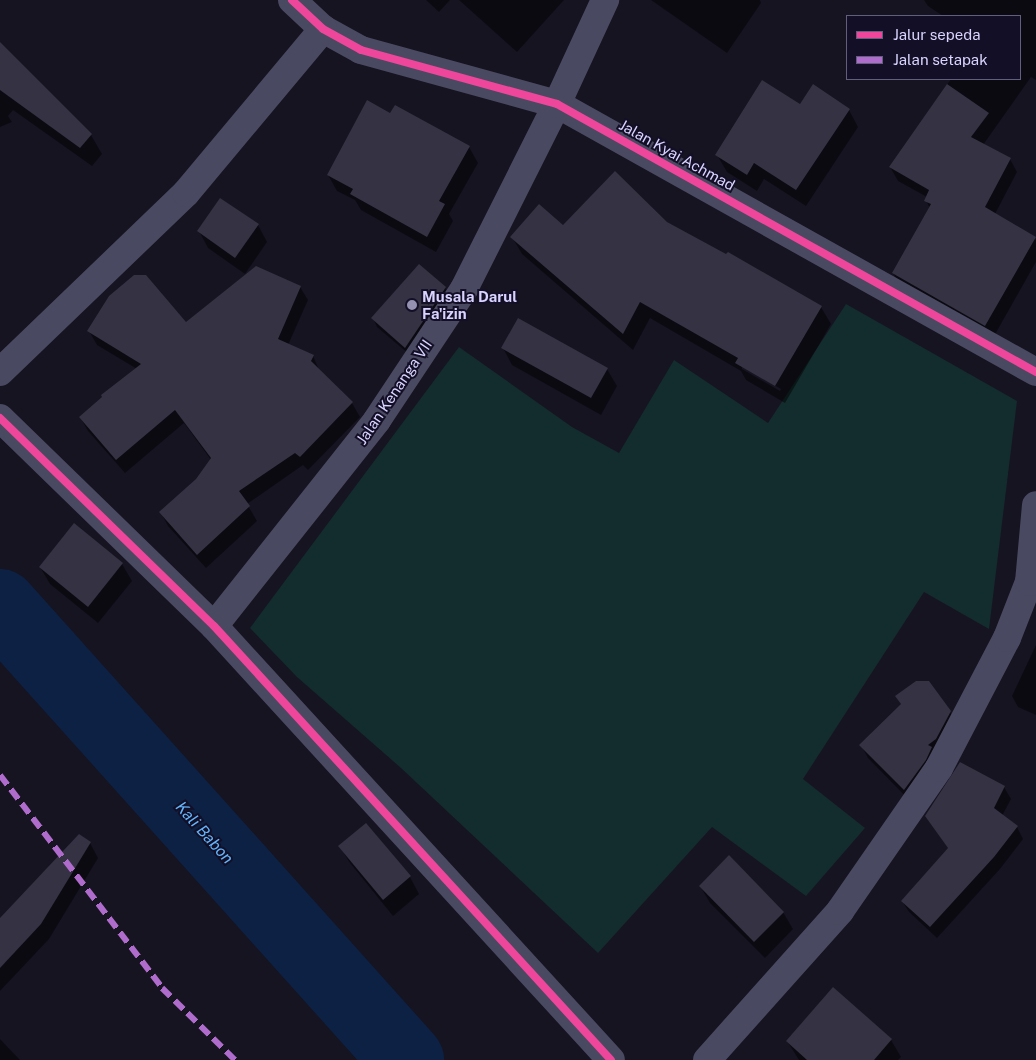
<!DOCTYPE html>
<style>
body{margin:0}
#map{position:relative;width:1036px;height:1060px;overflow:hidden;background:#161421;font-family:"Public Sans",sans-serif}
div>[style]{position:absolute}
.green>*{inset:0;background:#132c2d}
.shadow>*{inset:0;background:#0007}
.river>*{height:74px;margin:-37px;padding:0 37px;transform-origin:37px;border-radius:37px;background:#0d2144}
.building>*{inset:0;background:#343243}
.street>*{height:28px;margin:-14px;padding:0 14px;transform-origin:14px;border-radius:14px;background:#4a4962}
.quiet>*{height:6px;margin-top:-3px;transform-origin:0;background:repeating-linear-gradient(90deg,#b06ccc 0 12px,transparent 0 18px)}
.cycleway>*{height:8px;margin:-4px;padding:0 4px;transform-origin:4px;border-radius:4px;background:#ed469a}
.dots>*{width:14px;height:14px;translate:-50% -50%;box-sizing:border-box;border:2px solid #130f26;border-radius:50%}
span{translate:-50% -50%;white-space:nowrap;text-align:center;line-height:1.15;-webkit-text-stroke:4px #130f26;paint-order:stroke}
.street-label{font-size:15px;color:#d9d4ff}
.poi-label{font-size:15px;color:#d9d4ff;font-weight:700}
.left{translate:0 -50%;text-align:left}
.water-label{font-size:16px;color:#62b6ff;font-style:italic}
.legend{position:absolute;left:846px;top:15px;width:175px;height:65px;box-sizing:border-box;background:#130f26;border:1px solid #625e7d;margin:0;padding:6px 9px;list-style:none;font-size:15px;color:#d9d4ff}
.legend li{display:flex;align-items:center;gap:10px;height:25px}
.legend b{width:25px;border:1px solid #625e7d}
</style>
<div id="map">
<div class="green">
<div style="clip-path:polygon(846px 304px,1017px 401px,989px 629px,924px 592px,803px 779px,865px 828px,806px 896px,712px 827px,598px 953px,401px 768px,297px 677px,250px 628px,459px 347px,572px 427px,619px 453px,674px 360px,768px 423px)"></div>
</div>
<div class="shadow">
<div style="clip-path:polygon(426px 0,450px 0,439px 12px)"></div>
<div style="clip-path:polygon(459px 0,564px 0,517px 52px)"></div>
<div style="clip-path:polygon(651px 0,760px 0,761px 3px,727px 53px)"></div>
<div style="clip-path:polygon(924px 0,1036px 0,1036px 80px,1031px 77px,983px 145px,1010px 159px,1017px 172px,995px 214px,1036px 240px,1036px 262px,993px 338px,901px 287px,893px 273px,930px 208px,926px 201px,927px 197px,898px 181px,890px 167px,951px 79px,1020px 79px,1020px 16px,943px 16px,928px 6px)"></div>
<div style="clip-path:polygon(0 43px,91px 135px,102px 154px,92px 166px,13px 110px,8px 116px,12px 122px,0 127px)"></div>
<div style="clip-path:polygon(800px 105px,849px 110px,858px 127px,806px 206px,764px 179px,757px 191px,727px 172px,717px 155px)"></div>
<div style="clip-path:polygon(395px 106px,469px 147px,478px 163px,449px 214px,453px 221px,436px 252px,361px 210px,355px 200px,337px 191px,328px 175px,391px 115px)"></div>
<div style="clip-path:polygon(evenodd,666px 223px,821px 307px,831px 324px,785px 403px,746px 380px,741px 371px,650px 318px,633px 350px,522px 254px,512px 237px,564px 227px,666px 223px,742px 366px,781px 389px,780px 391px,742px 369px,742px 366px)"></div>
<div style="clip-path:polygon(258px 225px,267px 242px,245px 274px,208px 248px,199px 231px)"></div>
<div style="clip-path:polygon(419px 266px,445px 288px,450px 297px,410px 355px,377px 327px,373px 318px)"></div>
<div style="clip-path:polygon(300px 287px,308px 300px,288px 345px,313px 356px,320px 372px,352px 403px,360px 417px,308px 470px,303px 465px,247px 504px,257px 521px,206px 568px,168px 526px,161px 513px,197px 480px,211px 460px,184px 423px,125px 473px,88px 431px,80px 417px,137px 369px,97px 345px,89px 331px,185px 324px)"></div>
<div style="clip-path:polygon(503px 348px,607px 369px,617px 386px,601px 415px,512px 365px)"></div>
<div style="clip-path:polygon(122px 564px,132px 581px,98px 623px,50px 584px,40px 567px)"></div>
<div style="clip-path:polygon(1036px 645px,1036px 715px,1018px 707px,1012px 696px)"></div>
<div style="clip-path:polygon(950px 712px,958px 725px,912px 803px,868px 758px,861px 745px)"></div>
<div style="clip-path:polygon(1004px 787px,1011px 799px,1002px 816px,1017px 827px,1023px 839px,1000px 869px,937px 938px,909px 912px,902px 901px,949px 849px,926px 816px)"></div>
<div style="clip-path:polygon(90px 843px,98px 858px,49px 939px,0 991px,0 919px)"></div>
<div style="clip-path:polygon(340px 847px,410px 877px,419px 894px,393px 916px,350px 863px)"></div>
<div style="clip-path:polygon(700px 886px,783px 912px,793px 929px,765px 958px,710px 903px)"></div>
<div style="clip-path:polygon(0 1039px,20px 1060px,0 1060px)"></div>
<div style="clip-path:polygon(891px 1040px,901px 1057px,898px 1060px,799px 1060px,787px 1041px)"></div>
</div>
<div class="river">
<div style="left:0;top:606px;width:610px;rotate:48.12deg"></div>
</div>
<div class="building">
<div style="clip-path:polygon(0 42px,92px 134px,80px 148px,0 90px)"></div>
<div style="clip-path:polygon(762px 80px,800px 104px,813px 84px,850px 109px,796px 190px,754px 163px,747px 175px,715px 155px)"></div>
<div style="clip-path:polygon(947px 84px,989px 113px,971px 137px,1011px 158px,985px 207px,1036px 237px,985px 326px,892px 273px,931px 204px,924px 201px,929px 190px,889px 167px)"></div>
<div style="clip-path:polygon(367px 100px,390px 113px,395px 105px,470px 146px,439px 201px,445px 204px,427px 237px,350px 194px,353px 189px,327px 175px)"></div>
<div style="clip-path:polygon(615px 171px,667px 222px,726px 254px,728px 252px,822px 306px,775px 386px,735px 363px,738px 358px,640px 302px,623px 334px,510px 237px,539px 204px,563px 225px)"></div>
<div style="clip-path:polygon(220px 198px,259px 224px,235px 258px,197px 231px)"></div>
<div style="clip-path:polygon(419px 264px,446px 287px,405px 348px,371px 318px)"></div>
<div style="clip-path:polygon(256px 266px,301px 286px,278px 339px,314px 355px,311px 361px,353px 402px,300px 457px,295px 453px,239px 491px,250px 506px,197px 555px,159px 512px,196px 479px,211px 458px,175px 410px,116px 460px,79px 417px,102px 397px,101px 395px,141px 364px,87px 331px,109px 296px,134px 275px,146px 275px,186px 322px)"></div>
<div style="clip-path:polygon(518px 318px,608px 368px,591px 398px,501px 348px)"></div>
<div style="clip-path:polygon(74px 523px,123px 563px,88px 607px,39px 567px)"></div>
<div style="clip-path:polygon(916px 681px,929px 681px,951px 711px,936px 739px,928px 745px,932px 747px,926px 760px,904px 790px,859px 745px,901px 704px,895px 696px)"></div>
<div style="clip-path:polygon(960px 762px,1005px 786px,994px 808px,1018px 826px,994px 857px,930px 927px,901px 901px,948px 848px,925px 816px)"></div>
<div style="clip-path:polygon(366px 823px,411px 876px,383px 900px,338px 846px)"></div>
<div style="clip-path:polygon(79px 834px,91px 842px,41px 924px,0 968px,0 918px)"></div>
<div style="clip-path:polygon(729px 855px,784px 912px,754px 942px,699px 886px)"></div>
<div style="clip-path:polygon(833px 987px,892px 1039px,874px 1060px,807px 1060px,786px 1041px)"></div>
</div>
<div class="street">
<div style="left:292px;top:0;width:42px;rotate:43.1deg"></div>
<div style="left:323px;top:29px;width:43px;rotate:28.9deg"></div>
<div style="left:361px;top:50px;width:203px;rotate:15.4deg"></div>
<div style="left:557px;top:104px;width:549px;rotate:29.23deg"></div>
<div style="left:0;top:372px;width:258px;rotate:-43.9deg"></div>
<div style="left:186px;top:193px;width:214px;rotate:-50.1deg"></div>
<div style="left:0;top:418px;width:298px;rotate:44.2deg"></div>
<div style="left:214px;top:626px;width:588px;rotate:47.55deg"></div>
<div style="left:214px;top:626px;width:263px;rotate:-51.6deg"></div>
<div style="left:377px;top:420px;width:157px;rotate:-56.4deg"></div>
<div style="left:464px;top:289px;width:207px;rotate:-63.3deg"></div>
<div style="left:557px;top:104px;width:115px;rotate:-65.2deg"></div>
<div style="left:707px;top:1060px;width:200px;rotate:-48.2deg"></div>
<div style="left:840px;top:911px;width:174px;rotate:-55.3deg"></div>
<div style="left:939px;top:768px;width:147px;rotate:-62.4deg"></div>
<div style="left:1007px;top:638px;width:60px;rotate:-68.6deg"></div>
<div style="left:1029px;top:582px;width:77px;rotate:-84.8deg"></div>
</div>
<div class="quiet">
<div style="left:0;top:775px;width:268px;rotate:52.7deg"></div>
<div style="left:162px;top:988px;width:103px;rotate:44.6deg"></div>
</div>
<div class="cycleway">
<div style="left:292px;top:0;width:42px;rotate:43.1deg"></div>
<div style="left:323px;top:29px;width:43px;rotate:28.9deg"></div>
<div style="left:361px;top:50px;width:203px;rotate:15.4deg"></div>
<div style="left:557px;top:104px;width:549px;rotate:29.23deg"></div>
<div style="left:0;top:418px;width:298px;rotate:44.2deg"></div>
<div style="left:214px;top:626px;width:588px;rotate:47.55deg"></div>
</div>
<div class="dots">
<div style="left:412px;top:305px;background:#9591b1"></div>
</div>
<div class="street-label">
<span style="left:677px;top:155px;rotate:29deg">Jalan Kyai Achmad</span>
<span style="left:394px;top:392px;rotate:-56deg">Jalan Kenanga VII</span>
</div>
<div class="poi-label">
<span class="left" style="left:422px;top:305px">Musala Darul<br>Fa'izin</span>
</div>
<div class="water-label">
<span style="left:204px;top:833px;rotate:48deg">Kali Babon</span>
</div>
<ul class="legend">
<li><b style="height:6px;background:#ed469a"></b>Jalur sepeda</li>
<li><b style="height:6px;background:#b06ccc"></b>Jalan setapak</li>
</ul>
</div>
